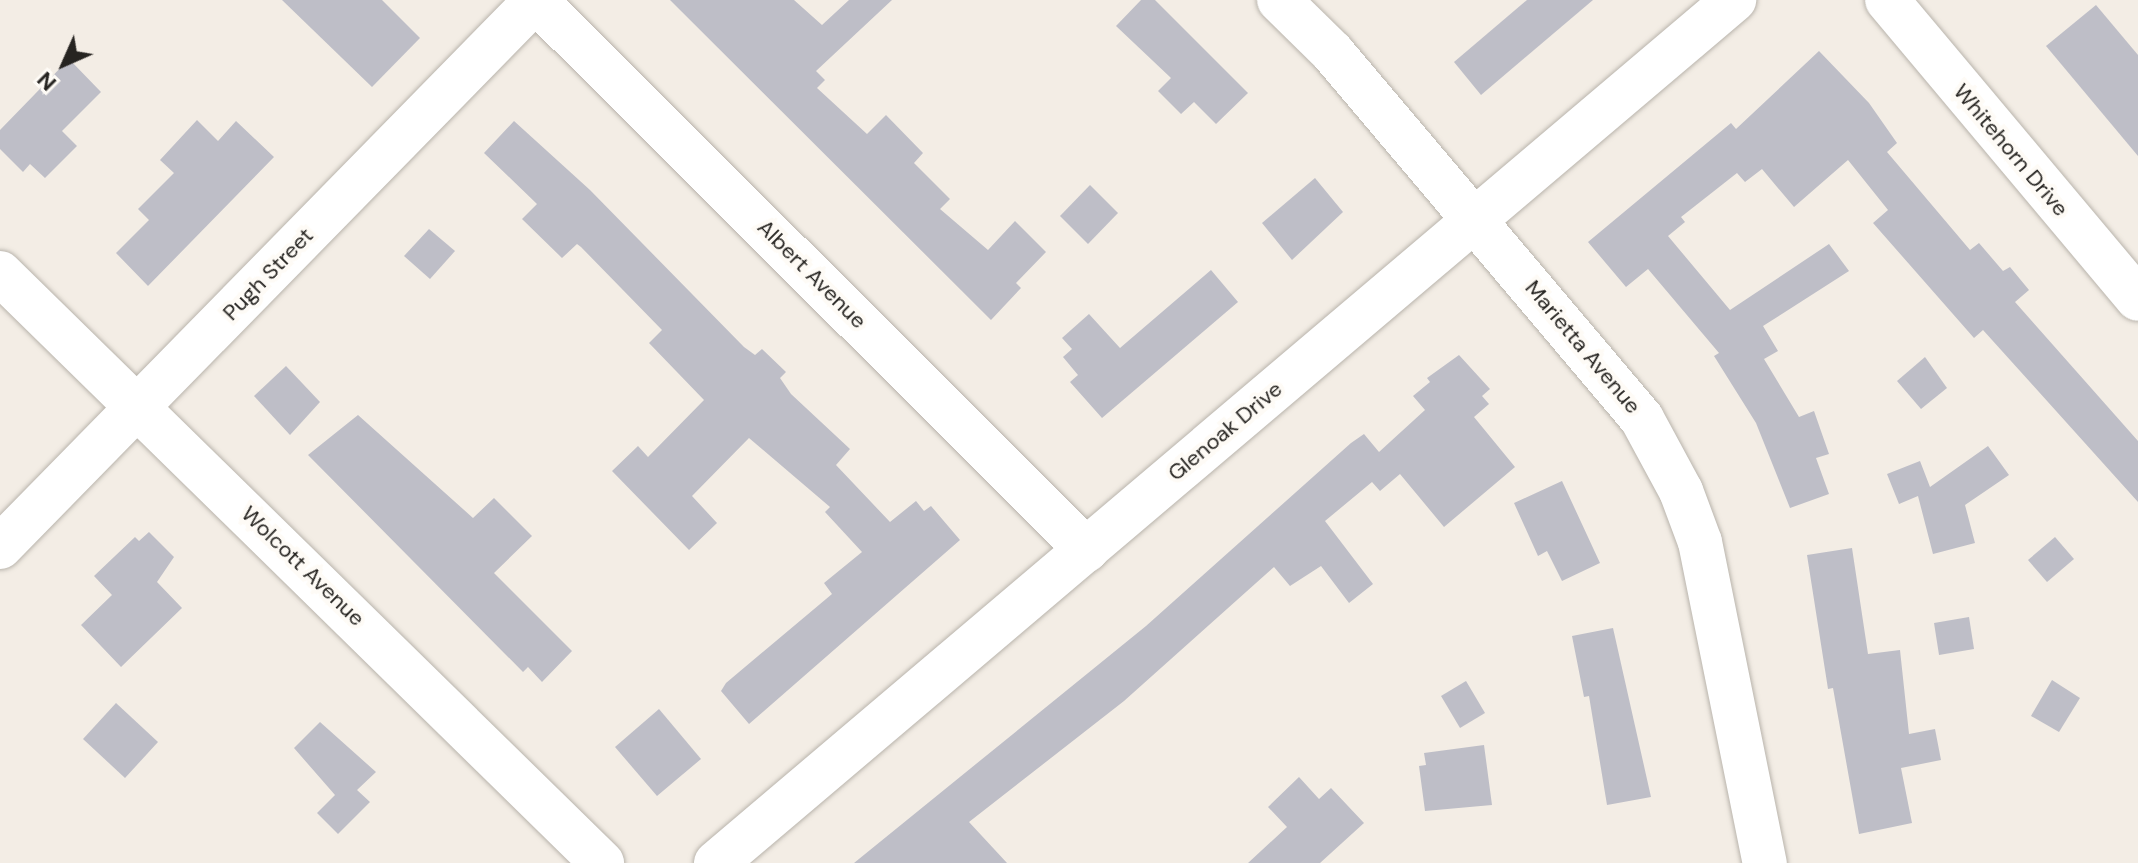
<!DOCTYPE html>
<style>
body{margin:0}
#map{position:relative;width:2138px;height:863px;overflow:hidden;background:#f3ede5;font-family:"DM Sans",sans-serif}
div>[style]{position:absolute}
.building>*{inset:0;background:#bebec7}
.roads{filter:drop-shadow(0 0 2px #b9b4ac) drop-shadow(0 0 2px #b9b4ac)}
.minor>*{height:44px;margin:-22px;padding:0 22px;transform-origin:22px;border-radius:22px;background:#fff}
span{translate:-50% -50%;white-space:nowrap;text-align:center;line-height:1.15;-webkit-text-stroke:8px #fefbf6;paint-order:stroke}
.street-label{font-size:22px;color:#262421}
.north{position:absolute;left:24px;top:24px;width:80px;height:80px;-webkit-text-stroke:6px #fefbf6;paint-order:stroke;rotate:225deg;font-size:22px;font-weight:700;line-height:32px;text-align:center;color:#262421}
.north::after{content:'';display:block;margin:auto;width:28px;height:36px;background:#262421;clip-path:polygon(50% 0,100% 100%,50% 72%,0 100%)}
</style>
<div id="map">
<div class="building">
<div style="clip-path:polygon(282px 0,382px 0,420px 38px,372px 87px)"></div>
<div style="clip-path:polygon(670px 0,794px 0,822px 25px,849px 0,892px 0,816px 71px,825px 80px,817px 88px,867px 134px,886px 115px,923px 153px,914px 163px,950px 199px,940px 209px,988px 250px,1015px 221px,1046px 252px,1016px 283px,1021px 288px,991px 320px)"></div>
<div style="clip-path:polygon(1141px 0,1155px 0,1248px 93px,1216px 124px,1194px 102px,1181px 114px,1158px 91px,1171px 78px,1116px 26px)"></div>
<div style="clip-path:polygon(1527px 0,1593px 0,1481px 95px,1454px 62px)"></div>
<div style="clip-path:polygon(2096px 5px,2138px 55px,2138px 156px,2046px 46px)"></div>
<div style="clip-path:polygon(1819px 51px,1869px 103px,1897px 143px,1887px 152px,1970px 250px,1979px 243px,2003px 271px,2010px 267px,2029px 290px,2015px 302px,2138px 441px,2138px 502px,1983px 330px,1974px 338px,1873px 223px,1888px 210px,1848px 160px,1794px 207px,1762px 169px,1745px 182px,1737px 173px,1681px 217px,1685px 222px,1668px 236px,1730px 310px,1829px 244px,1849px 271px,1763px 326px,1778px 351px,1764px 359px,1799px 417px,1814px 411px,1829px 454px,1816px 458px,1829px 494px,1790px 508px,1756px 423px,1714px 356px,1719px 353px,1648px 269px,1626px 287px,1588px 242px,1731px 123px,1736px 129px)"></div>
<div style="clip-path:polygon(69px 59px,101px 92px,62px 131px,77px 146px,45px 178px,30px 164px,23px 172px,0 149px,0 130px)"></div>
<div style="clip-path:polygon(197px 120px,218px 141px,236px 121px,274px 157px,148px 286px,116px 253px,149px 220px,138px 209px,174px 173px,160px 160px)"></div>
<div style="clip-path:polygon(514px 121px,590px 190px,744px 347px,755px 355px,762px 349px,786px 372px,780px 378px,791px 394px,850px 449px,836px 465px,890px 522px,916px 501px,924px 511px,931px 506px,960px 540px,749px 724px,721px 691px,726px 683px,832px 594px,824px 583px,862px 552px,825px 512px,830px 507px,749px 438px,692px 496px,717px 523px,689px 550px,612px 471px,638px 446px,648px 457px,704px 400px,649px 343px,662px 330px,581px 247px,577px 244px,562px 258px,522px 219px,537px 204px,484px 153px)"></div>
<div style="clip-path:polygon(1315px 178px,1343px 212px,1292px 260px,1262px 223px)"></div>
<div style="clip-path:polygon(1090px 185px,1118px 213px,1088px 244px,1060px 216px)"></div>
<div style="clip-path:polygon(429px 229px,455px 251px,430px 279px,404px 256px)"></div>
<div style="clip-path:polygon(1211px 270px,1238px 302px,1102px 418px,1070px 382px,1078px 375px,1063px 357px,1072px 349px,1062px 338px,1089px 314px,1120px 348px)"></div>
<div style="clip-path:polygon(1459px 355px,1490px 389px,1482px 396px,1489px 404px,1474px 417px,1515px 467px,1444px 527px,1400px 474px,1380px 491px,1372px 482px,1325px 521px,1373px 584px,1349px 603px,1321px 566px,1290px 586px,1274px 567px,1124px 701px,969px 822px,1007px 863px,854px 863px,1146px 626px,1351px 443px,1364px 434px,1379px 452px,1425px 410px,1413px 396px,1430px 382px,1427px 378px)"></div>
<div style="clip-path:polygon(1925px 357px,1947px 388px,1921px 409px,1897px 381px)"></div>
<div style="clip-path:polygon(286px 366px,320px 402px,290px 435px,254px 396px)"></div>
<div style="clip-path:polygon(358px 415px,473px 518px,494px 498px,532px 536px,494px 573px,572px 651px,542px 682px,528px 667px,523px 672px,308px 455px)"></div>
<div style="clip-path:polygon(1988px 446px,2009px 475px,1965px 505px,1975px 543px,1933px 554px,1918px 496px,1899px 504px,1887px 474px,1920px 461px,1930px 487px)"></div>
<div style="clip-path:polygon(1562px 481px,1600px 563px,1562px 581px,1547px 551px,1538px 556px,1514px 503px)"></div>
<div style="clip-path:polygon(149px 532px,174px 557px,157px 582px,182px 608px,121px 667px,81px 625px,112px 595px,94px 576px,135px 537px,139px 541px)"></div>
<div style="clip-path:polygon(2055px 537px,2074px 559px,2047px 582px,2028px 560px)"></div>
<div style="clip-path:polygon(1852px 548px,1868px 654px,1900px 650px,1909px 734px,1935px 729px,1941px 760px,1901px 768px,1912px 823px,1859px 834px,1833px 688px,1828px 689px,1807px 555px)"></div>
<div style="clip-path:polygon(1969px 617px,1974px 649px,1939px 655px,1934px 623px)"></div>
<div style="clip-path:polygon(1613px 628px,1651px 797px,1607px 805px,1589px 696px,1584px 697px,1572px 636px)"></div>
<div style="clip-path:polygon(2052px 680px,2080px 698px,2059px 732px,2031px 716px)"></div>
<div style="clip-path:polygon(1466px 681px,1485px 713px,1460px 728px,1441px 696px)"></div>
<div style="clip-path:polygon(116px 703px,158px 742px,125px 778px,83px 739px)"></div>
<div style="clip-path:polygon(659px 709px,701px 759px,657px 796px,615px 747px)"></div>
<div style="clip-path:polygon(320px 722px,376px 772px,357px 790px,370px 802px,338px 834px,317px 813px,335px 795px,294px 748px)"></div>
<div style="clip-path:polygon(1484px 745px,1492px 805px,1425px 811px,1419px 766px,1426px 765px,1424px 753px)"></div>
<div style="clip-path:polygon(1299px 777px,1319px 799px,1331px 788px,1364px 823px,1320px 863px,1248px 863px,1287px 827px,1268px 807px)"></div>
</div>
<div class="roads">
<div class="minor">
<div style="left:535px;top:0;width:779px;rotate:44.9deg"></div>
<div style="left:1279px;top:0;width:74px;rotate:44.5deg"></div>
<div style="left:1332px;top:52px;width:480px;rotate:49.8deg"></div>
<div style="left:1642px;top:419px;width:82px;rotate:61.6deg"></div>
<div style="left:1681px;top:491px;width:54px;rotate:69.6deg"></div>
<div style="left:1700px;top:542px;width:328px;rotate:78.6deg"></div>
<div style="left:1887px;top:0;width:390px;rotate:50deg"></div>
<div style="left:0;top:273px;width:843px;rotate:44.42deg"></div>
<div style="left:0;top:547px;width:766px;rotate:-45.58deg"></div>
<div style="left:716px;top:863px;width:1335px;rotate:-40.29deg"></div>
</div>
</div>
<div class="street-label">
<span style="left:2011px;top:150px;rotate:50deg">Whitehorn Drive</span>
<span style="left:268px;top:274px;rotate:-46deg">Pugh Street</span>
<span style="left:812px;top:274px;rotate:45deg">Albert Avenue</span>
<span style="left:1583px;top:347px;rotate:50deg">Marietta Avenue</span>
<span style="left:1225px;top:431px;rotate:-40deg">Glenoak Drive</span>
<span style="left:303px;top:566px;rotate:44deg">Wolcott Avenue</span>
</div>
<div class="north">N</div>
</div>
